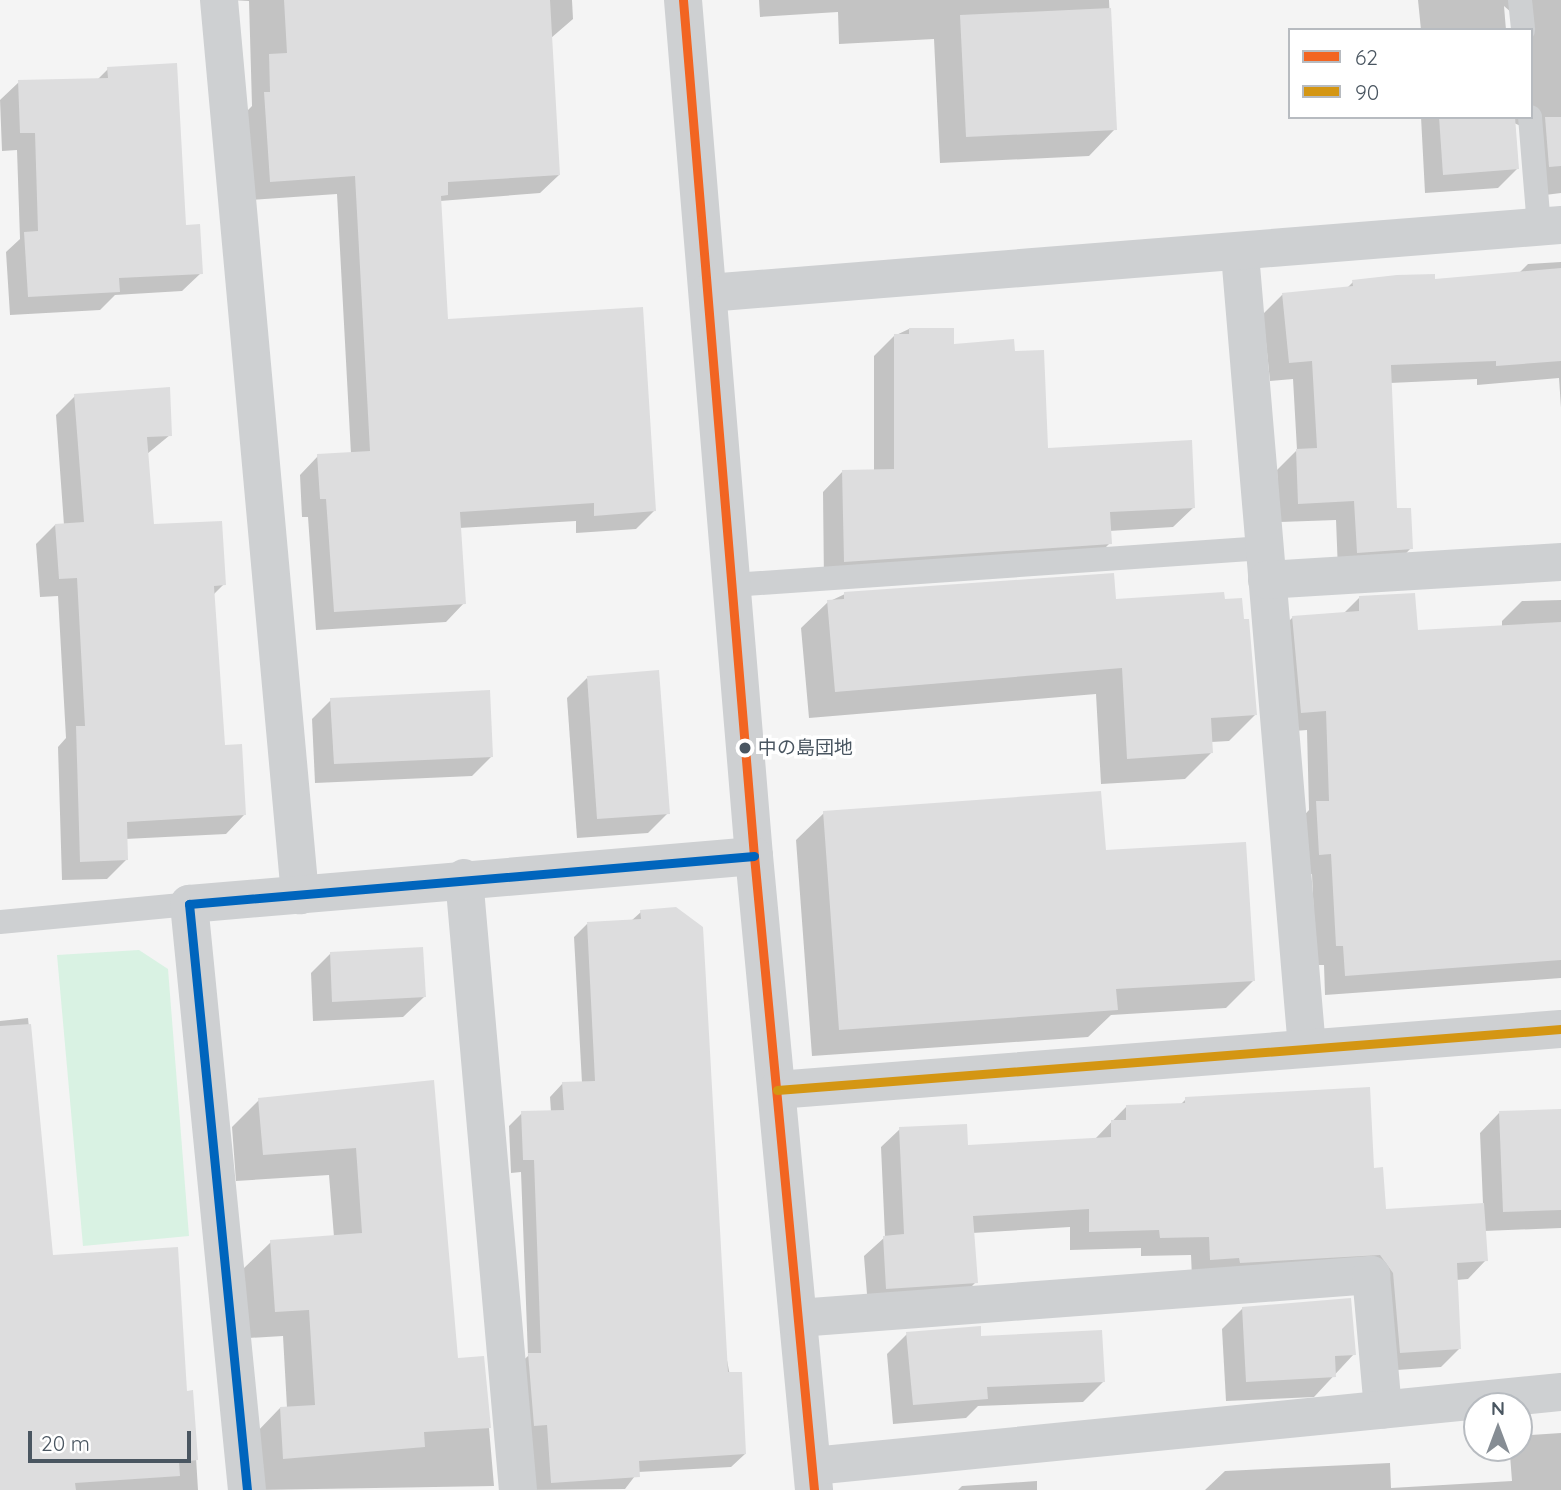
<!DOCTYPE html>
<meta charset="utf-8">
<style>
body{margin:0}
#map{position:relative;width:1561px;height:1490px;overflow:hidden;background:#f4f4f4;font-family:Quicksand,"Noto Sans JP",sans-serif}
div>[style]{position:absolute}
.green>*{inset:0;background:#d9f2e3}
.shadow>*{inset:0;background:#0003}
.building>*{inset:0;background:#ddddde}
.service>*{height:24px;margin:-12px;padding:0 12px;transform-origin:12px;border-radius:12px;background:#ced0d2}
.minor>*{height:38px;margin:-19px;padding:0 19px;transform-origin:19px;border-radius:19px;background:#ced0d2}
.bus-1>*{height:9px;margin:-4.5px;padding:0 4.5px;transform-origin:4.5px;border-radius:4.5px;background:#f26522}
.bus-2>*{height:9px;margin:-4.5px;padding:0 4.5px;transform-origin:4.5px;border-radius:4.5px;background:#d49613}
.bus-3>*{height:9px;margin:-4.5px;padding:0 4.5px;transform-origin:4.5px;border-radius:4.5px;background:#0065bd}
.dots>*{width:19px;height:19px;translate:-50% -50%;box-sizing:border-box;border:4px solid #fff;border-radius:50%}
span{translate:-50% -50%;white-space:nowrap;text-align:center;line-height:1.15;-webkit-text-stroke:7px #fff;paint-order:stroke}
.bus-label{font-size:19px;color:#4a5661}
.left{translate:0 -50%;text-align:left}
.legend{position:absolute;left:1288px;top:28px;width:245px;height:91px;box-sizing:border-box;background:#fff;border:2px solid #b7bbc0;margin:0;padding:9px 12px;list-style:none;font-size:21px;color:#4a5661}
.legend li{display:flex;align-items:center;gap:14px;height:35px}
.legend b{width:35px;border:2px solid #b7bbc0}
.north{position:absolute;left:1463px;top:1392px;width:70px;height:70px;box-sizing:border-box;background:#fff;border:2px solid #b7bbc0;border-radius:50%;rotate:0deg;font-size:19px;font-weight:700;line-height:28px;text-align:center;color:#4a5661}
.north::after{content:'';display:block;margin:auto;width:24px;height:32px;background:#868d94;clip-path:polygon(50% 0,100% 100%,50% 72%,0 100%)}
.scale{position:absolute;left:28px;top:1431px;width:163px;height:32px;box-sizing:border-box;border:4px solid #4a5661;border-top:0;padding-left:9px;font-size:21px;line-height:24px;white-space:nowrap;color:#4a5661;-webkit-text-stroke:5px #fff;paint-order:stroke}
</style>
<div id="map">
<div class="green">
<div style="clip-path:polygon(139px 950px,168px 969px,189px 1236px,83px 1246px,57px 955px)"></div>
</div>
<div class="shadow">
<div style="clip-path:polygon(230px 0,572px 0,573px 19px,551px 38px,559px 175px,540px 193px,440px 201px,446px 320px,655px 510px,636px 529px,576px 533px,576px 521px,459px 528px,464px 603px,446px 622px,316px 630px,308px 517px,302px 517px,300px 475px,318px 456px,351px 454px,337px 194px,252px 200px,246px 112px,252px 106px,249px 1px)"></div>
<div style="clip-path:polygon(759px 0,1109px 0,1115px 129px,1089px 156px,940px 163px,934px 39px,839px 44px,838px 12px,760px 17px)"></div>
<div style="clip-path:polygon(1418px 0,1561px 0,1561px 193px,1545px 195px,1523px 127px,1514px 123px,1518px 168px,1498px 188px,1425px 193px,1421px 117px,1531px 117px,1531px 30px,1504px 6px,1506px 30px,1421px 30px)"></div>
<div style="clip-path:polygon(108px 69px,185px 227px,201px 273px,182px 291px,115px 295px,100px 310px,10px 315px,6px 252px,20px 239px,17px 150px,2px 151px,0 100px,19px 82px,97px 80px)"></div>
<div style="clip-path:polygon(1561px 262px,1561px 408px,1559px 378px,1477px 385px,1477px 379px,1390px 383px,1395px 510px,1411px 548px,1392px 568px,1338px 571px,1336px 520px,1280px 522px,1277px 470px,1297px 450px,1293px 379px,1270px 381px,1263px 314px,1282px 295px,1346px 289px,1353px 282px,1433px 281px,1519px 273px,1528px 264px)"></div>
<div style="clip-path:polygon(909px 329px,952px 345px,1046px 450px,1194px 507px,1173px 527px,1109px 531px,1110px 543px,1090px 563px,824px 582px,823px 492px,843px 471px,874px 471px,874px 356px,894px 336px)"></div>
<div style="clip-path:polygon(75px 396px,170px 435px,147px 454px,153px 526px,224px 584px,213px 595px,224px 747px,244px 815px,226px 834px,125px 839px,126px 860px,107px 879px,62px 880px,58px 747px,66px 738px,58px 596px,40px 597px,36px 544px,55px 525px,64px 525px,56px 415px)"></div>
<div style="clip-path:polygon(845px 594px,1223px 601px,1255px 715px,1229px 741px,1211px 742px,1211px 753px,1185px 779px,1101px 784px,1096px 694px,809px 718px,801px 628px,828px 602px)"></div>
<div style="clip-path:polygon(1359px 598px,1417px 631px,1502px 627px,1502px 621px,1522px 601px,1561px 600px,1561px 978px,1325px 995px,1324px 965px,1316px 965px,1312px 874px,1299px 874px,1297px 823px,1309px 810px,1307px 730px,1281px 732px,1273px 637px,1293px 617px,1343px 614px)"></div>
<div style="clip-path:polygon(587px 678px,668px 813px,648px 833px,577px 838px,567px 698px)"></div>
<div style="clip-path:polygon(331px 700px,492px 756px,472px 776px,315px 783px,312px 719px)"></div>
<div style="clip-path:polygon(824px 813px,1104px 852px,1254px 980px,1226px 1008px,1111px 1015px,1088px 1037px,812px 1056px,796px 840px)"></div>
<div style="clip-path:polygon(641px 912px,745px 1454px,731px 1467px,638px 1472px,625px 1489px,526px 1490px,515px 1368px,528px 1356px,521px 1172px,511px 1173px,509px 1126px,522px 1113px,551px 1112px,550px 1097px,563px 1083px,582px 1083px,574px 937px,587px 924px,631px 921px)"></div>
<div style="clip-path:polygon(331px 953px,424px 997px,403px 1017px,313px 1021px,311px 973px)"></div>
<div style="clip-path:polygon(28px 1018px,52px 1257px,185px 1393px,192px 1392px,198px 1490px,0 1490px,0 1021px)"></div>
<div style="clip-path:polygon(432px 1082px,457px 1360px,483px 1358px,494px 1486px,257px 1490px,253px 1436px,280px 1408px,287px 1408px,283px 1336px,248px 1338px,243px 1269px,271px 1242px,334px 1237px,329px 1175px,236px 1181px,232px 1127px,259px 1100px)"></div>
<div style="clip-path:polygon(1186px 1099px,1372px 1170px,1385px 1211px,1483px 1204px,1480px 1133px,1499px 1113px,1561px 1110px,1561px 1228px,1484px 1231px,1486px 1260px,1468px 1279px,1456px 1280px,1460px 1348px,1441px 1367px,1382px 1371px,1375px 1292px,1192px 1278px,1191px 1255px,1141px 1256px,1141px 1248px,1070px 1250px,1070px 1227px,972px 1233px,976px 1282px,957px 1301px,868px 1307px,864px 1256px,885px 1237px,881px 1147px,900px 1129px,966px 1146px,1094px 1140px,1126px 1107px,1180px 1105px)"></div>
<div style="clip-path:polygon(1243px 1308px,1354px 1354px,1314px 1397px,1226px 1401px,1222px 1329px)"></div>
<div style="clip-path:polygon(907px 1334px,980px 1338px,1103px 1382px,1083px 1402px,978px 1406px,966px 1418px,893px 1424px,887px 1354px)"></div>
<div style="clip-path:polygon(1561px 1433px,1561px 1490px,1205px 1490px,1225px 1471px,1390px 1463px,1391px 1488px,1512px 1481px,1510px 1455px,1531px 1435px)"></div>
<div style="clip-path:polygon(1037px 1481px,1037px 1490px,958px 1490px,962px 1486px)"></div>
</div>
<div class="building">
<div style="clip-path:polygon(284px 0,550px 0,560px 175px,448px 182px,448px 195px,441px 196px,448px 319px,643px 307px,656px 511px,594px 516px,594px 503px,460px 512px,466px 604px,334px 612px,326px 499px,320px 499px,317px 454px,370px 451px,355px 176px,270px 182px,264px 92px,270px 92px,269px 54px,287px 53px)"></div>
<div style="clip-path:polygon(1111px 8px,1117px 130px,966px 137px,960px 15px)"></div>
<div style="clip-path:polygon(177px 63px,186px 225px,200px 224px,203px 274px,119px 278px,120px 292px,28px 297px,24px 232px,38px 231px,35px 133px,20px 133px,18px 80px,108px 78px,107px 67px)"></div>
<div style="clip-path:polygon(1439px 117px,1515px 117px,1519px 169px,1443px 175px)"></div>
<div style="clip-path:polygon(1545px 117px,1561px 117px,1561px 166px,1549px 167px)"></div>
<div style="clip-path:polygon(1561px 268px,1561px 361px,1496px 366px,1496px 361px,1391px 365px,1397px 508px,1411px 508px,1413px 549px,1357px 553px,1354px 501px,1298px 504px,1296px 449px,1317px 448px,1312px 361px,1289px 363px,1282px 293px,1353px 286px,1352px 280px,1397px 275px,1435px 274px,1435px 279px)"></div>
<div style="clip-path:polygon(909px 328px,954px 328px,954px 344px,1014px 339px,1015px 351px,1044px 350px,1048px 448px,1192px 440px,1195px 508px,1110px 512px,1112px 544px,844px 562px,842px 470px,894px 469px,894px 334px,909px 334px)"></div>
<div style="clip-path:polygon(170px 387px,172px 436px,147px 437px,154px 524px,222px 521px,226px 585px,214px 586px,225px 745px,242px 744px,246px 815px,127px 822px,128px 860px,80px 862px,76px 726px,85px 726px,77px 578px,59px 579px,55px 524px,84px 522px,74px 394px)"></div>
<div style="clip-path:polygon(1114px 573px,1116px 599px,1224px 592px,1225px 599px,1242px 598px,1244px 619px,1249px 619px,1257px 715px,1211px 718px,1213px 753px,1127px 759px,1122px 668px,835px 692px,827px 600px,844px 599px,844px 592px)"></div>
<div style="clip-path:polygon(1415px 593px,1418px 630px,1561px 622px,1561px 960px,1345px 976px,1343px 946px,1336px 946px,1331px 854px,1319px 855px,1316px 801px,1329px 801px,1326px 711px,1301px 713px,1292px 616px,1359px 611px,1359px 596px)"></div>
<div style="clip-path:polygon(659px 670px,670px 814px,597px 819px,587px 676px)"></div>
<div style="clip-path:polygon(490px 690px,493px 757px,334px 764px,330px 698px)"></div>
<div style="clip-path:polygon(1101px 791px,1106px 850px,1246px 842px,1255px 981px,1116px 989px,1118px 1010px,839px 1030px,823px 811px)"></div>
<div style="clip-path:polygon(676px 907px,703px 927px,728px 1372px,742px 1372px,746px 1454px,639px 1461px,640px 1477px,551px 1483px,547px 1425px,534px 1426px,528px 1353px,541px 1353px,534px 1160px,523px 1160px,521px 1111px,564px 1110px,562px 1082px,595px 1081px,587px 922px,641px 919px,640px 910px)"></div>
<div style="clip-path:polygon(423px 947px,426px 997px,332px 1002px,330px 952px)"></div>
<div style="clip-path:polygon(31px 1024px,53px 1255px,178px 1247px,187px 1391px,193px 1390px,198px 1460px,179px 1462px,180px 1476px,75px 1483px,76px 1490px,0 1490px,0 1026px)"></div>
<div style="clip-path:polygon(434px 1080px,458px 1358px,484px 1356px,491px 1428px,424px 1432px,425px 1447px,283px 1459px,280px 1407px,315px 1405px,309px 1310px,275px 1312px,270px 1240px,362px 1233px,356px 1148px,263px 1155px,258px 1098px)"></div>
<div style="clip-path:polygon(1370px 1087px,1374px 1168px,1383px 1167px,1386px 1209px,1484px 1203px,1488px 1261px,1457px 1263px,1461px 1349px,1400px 1353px,1393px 1273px,1380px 1255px,1240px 1263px,1239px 1258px,1210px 1260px,1209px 1237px,1160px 1238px,1159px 1230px,1089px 1232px,1089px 1209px,973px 1216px,978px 1283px,886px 1289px,883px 1236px,904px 1234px,899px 1127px,967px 1124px,968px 1145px,1111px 1137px,1111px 1120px,1126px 1120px,1126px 1105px,1185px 1103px,1185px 1097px)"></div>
<div style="clip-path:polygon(1561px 1109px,1561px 1210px,1503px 1212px,1499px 1111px)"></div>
<div style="clip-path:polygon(1351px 1298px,1356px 1355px,1335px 1356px,1336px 1377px,1246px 1382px,1242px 1307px)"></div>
<div style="clip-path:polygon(981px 1326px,981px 1336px,1102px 1330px,1105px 1382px,987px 1387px,988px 1399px,913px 1405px,906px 1332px)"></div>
</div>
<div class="service">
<div style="left:1520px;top:0;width:30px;rotate:84deg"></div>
<div style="left:1530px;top:117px;width:110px;rotate:85.3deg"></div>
<div style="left:732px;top:585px;width:533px;rotate:-3.98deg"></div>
<div style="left:0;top:922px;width:190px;rotate:-5.4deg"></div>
</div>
<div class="minor">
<div style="left:219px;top:0;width:899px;rotate:84.83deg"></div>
<div style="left:683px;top:0;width:859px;rotate:85.26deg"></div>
<div style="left:754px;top:856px;width:637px;rotate:84.59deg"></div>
<div style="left:1240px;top:254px;width:797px;rotate:85.18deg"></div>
<div style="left:708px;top:293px;width:856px;rotate:-4.56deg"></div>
<div style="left:1267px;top:580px;width:295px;rotate:-3.5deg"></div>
<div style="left:464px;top:878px;width:614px;rotate:84.96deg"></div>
<div style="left:777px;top:1090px;width:786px;rotate:-4.45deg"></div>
<div style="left:798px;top:1318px;width:575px;rotate:-4.29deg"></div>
<div style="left:1371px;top:1275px;width:135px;rotate:84.9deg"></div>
<div style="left:813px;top:1466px;width:752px;rotate:-5.65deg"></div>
<div style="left:247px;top:1490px;width:589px;rotate:-95.65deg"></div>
<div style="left:189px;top:904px;width:567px;rotate:-4.86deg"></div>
</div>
<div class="bus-1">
<div style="left:683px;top:0;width:859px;rotate:85.26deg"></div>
<div style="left:754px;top:856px;width:637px;rotate:84.59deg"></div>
</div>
<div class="bus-2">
<div style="left:777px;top:1090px;width:786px;rotate:-4.45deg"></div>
</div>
<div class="bus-3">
<div style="left:247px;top:1490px;width:589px;rotate:-95.65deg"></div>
<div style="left:189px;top:904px;width:567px;rotate:-4.86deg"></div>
</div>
<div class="dots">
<div style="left:745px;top:748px;background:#4a5661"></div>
</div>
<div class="bus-label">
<span class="left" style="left:758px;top:748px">中の島団地</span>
</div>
<ul class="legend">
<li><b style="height:9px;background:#f26522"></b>62</li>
<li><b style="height:9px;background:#d49613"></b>90</li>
</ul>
<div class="north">N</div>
<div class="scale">20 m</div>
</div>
